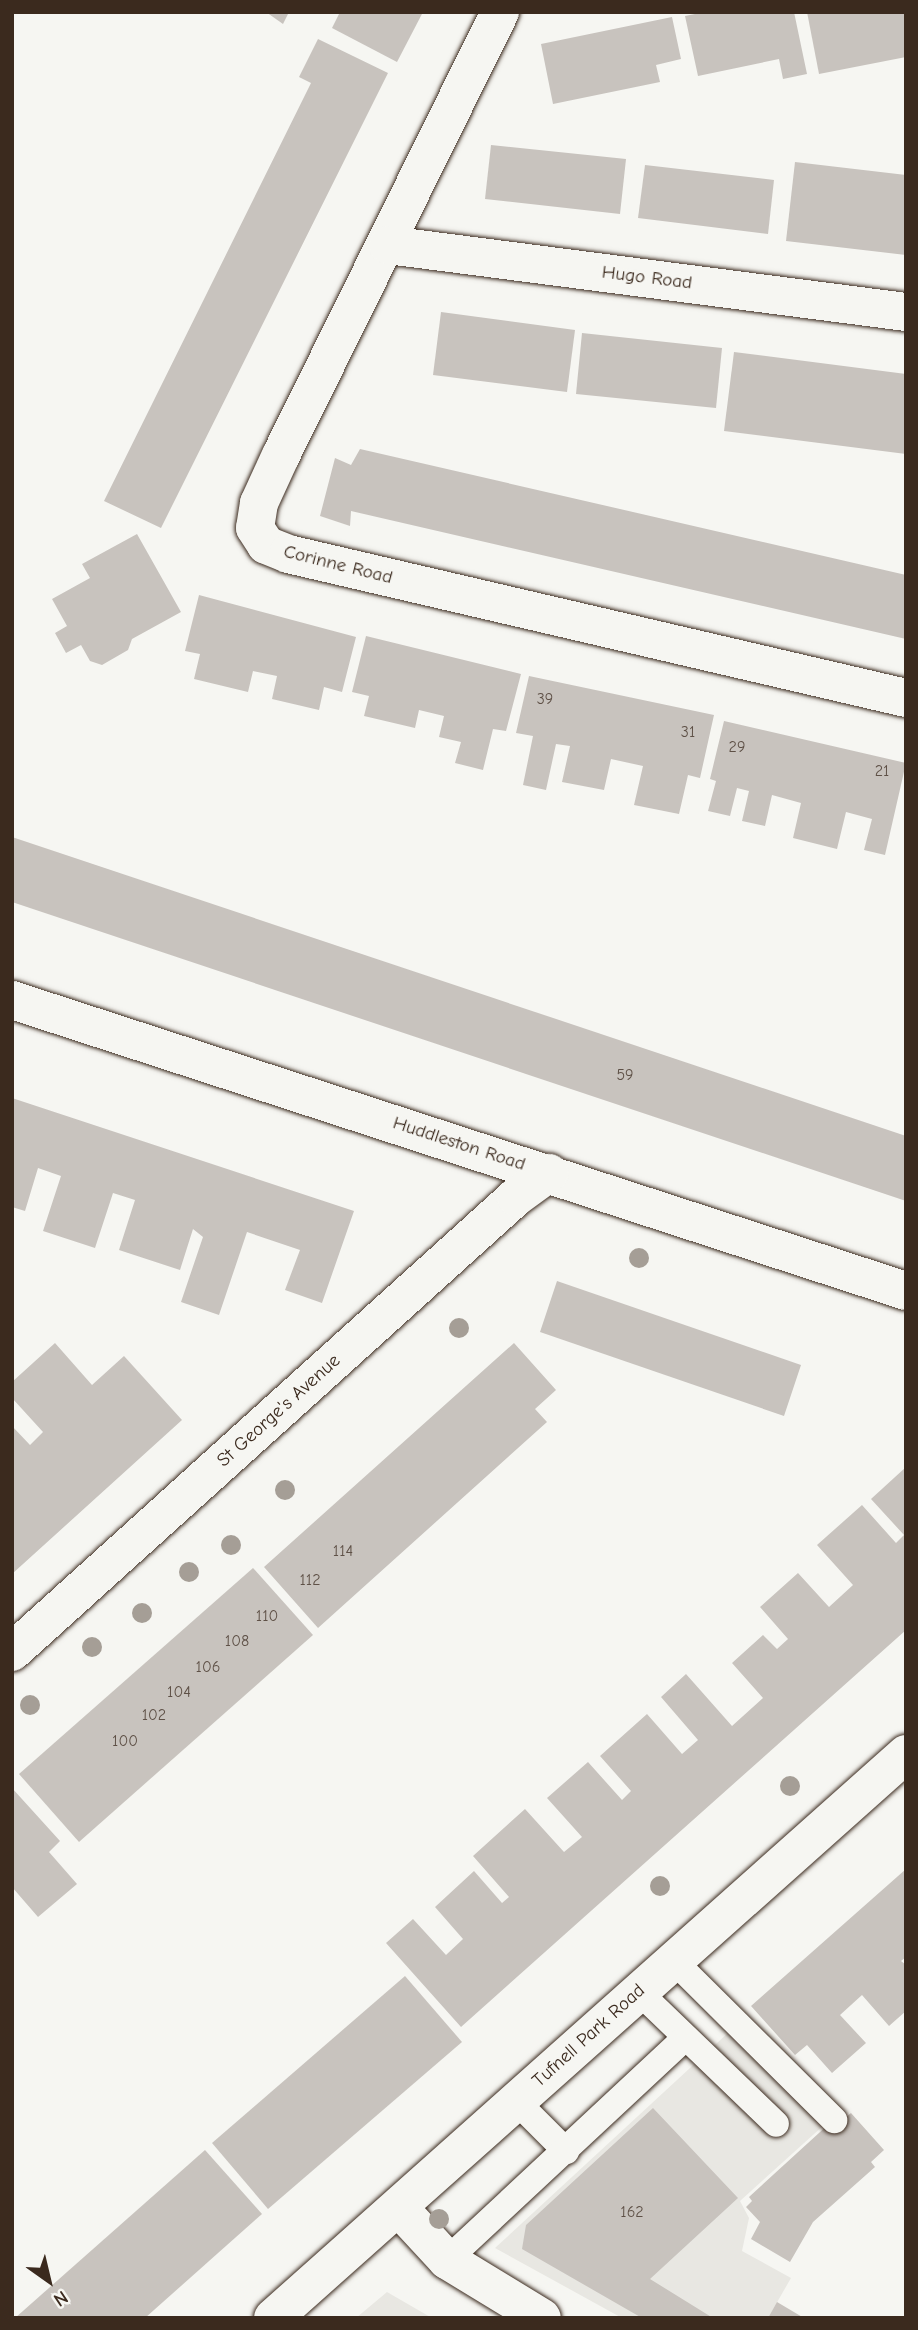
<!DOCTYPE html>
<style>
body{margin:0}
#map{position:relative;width:918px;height:2330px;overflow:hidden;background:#f6f6f2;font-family:"Comic Neue",sans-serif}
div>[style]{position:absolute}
.built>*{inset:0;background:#e8e7e2}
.building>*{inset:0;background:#c8c3be}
.roads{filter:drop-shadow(0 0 2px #3b2a1e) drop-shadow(0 0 2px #3b2a1e)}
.lane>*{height:26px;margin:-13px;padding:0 13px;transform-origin:13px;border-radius:13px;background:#f6f6f2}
.street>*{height:38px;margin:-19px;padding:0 19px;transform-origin:19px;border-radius:19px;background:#f6f6f2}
.secondary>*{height:38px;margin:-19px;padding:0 19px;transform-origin:19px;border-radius:19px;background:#f6f6f2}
.trees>*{width:20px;height:20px;margin:-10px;border-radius:50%;background:#a59e96}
span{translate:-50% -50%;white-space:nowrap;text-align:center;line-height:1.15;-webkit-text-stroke:6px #f6f6f2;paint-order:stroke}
.number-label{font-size:16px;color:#5e5046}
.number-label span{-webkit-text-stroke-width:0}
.street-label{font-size:19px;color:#3b2a1e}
.frame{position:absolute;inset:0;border:14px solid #3b2a1e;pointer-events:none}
.north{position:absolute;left:14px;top:2246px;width:70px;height:70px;-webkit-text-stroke:5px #f6f6f2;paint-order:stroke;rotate:146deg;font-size:19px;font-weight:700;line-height:28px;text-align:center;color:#3b2a1e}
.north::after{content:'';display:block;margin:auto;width:24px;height:32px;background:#3b2a1e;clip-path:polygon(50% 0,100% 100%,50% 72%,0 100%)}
</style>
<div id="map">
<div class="built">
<div style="clip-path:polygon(729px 2032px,824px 2125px,740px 2201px,749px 2218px,742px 2251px,791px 2278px,768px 2318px,622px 2318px,495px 2248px)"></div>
<div style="clip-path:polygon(387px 2292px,432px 2318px,356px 2318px)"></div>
</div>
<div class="building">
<div style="clip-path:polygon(266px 12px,289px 12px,283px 24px)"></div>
<div style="clip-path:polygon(340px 12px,423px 12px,397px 62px,332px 28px)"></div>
<div style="clip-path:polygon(705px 12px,794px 12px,807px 74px,783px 79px,779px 59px,698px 76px,685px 16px)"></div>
<div style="clip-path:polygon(807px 12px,906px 12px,906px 57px,819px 74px)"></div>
<div style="clip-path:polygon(672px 17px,681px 59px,656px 65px,660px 82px,553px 104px,541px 44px)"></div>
<div style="clip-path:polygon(318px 39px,388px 73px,161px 528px,104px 501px,311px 83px,299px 77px)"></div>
<div style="clip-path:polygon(491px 145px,626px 159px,620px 214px,485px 199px)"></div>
<div style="clip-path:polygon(795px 162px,906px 175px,906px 255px,786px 241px)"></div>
<div style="clip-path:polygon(645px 165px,774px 180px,768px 234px,638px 218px)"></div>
<div style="clip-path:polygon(441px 312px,575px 330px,567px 392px,433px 375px)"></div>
<div style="clip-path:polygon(582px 333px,722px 348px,716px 408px,576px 394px)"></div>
<div style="clip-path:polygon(734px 352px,906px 374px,906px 454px,724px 431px)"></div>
<div style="clip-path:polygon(360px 449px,906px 575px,906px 639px,351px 511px,350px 526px,320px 516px,335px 458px,351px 465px)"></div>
<div style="clip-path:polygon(137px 534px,181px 612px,132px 639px,128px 650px,102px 665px,90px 661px,81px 645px,66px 653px,55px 633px,67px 626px,52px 599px,90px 578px,82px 564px)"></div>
<div style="clip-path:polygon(199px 595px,356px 637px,342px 692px,324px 687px,319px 710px,272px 699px,277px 676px,253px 671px,248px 692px,194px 679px,200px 654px,185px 651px)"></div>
<div style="clip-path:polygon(366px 636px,521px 674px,506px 731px,493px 729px,483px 770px,455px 763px,461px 742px,439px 737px,444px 716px,419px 710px,415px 728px,364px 716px,369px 696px,352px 692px)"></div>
<div style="clip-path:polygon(529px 676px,714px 715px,700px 778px,688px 775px,679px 814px,634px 805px,643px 766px,611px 759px,604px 790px,562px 782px,570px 746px,556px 744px,546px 790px,523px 785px,533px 736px,516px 733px)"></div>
<div style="clip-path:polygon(724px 721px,906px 763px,885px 855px,864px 850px,872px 819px,846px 812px,837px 849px,793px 838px,801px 803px,772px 795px,765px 826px,742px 821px,749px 791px,737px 788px,730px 816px,708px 811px,716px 781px,710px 779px)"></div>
<div style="clip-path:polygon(12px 837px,906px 1136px,906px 1201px,12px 902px)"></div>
<div style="clip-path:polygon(12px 1098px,354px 1211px,322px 1303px,285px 1290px,300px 1250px,247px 1232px,219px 1315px,181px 1302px,203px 1237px,193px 1229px,180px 1270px,119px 1250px,135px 1200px,113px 1193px,95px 1248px,43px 1231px,61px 1176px,38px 1168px,25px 1211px,12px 1207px)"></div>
<div style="clip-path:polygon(557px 1281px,801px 1365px,784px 1416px,540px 1332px)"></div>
<div style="clip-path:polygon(55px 1343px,92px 1385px,124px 1356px,182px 1420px,12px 1574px,12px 1426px,30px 1445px,43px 1432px,12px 1398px,12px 1382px)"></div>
<div style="clip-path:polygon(514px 1343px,556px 1390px,535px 1409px,547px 1422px,318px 1628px,264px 1567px)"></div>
<div style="clip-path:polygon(906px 1467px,906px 1630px,461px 2027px,386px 1943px,413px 1919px,446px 1955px,463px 1939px,435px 1907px,474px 1871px,502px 1903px,509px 1897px,473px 1856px,525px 1809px,564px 1852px,582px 1837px,547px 1798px,588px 1762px,622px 1800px,631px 1791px,600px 1756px,647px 1714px,682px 1754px,698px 1740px,661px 1697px,686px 1674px,732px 1726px,763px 1698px,732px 1663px,763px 1635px,777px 1649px,788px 1639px,760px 1607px,798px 1573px,829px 1607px,853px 1585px,817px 1545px,862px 1505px,896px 1543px,904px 1535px,871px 1499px)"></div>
<div style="clip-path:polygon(253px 1568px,313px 1635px,79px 1842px,19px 1774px)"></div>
<div style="clip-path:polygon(12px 1788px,60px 1841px,49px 1852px,77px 1884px,38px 1917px,12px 1887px)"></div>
<div style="clip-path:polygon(906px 1869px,906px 1957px,901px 1961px,906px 1965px,906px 2011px,889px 2026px,862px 1995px,840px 2015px,866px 2043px,832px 2073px,807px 2045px,795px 2055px,751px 2006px)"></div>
<div style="clip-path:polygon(405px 1976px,462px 2042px,268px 2209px,212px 2143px)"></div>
<div style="clip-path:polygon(653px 2108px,738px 2198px,650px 2279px,713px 2318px,642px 2318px,522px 2249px,526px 2225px)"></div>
<div style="clip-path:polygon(851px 2113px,884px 2150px,871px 2162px,875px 2167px,813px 2222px,790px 2262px,751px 2239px,760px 2222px,746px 2207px,752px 2201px,749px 2197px,831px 2122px,835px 2126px)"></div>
<div style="clip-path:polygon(205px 2150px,262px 2214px,145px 2318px,15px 2318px)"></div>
<div style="clip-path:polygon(777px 2302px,804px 2318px,768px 2318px)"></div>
</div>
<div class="roads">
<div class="lane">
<div style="left:674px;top:1961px;width:226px;rotate:44.8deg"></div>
<div style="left:639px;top:1992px;width:190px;rotate:43.9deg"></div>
<div style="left:516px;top:2101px;width:71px;rotate:45deg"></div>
<div style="left:447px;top:2260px;width:325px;rotate:-43deg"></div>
</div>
<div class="street">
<div style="left:500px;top:12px;width:494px;rotate:116.3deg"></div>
<div style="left:281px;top:455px;width:53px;rotate:114.6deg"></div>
<div style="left:259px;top:503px;width:25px;rotate:99deg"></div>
<div style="left:255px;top:528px;width:20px;rotate:57deg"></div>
<div style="left:266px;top:545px;width:24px;rotate:22deg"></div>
<div style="left:288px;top:554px;width:635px;rotate:13.12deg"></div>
<div style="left:388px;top:245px;width:522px;rotate:7.37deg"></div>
<div style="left:12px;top:1000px;width:940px;rotate:18.03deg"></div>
<div style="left:12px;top:1652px;width:679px;rotate:-42.08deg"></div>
<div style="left:516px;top:1197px;width:41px;rotate:-36deg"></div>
<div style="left:399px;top:2208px;width:71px;rotate:47.3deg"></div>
<div style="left:447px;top:2260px;width:111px;rotate:31.4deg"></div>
</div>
<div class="secondary">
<div style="left:273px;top:2318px;width:848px;rotate:-41.7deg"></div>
</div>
</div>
<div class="trees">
<div style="left:639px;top:1258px"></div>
<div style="left:459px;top:1328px"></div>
<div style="left:285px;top:1490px"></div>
<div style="left:231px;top:1545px"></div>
<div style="left:189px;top:1572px"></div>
<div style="left:142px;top:1613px"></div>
<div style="left:92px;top:1647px"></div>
<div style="left:30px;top:1705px"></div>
<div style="left:790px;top:1786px"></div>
<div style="left:660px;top:1886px"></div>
<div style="left:439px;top:2219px"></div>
</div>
<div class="number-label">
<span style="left:545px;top:699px">39</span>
<span style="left:688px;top:732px">31</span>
<span style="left:737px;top:747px">29</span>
<span style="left:882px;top:771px">21</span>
<span style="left:625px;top:1075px">59</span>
<span style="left:343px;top:1551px">114</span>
<span style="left:310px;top:1580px">112</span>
<span style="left:267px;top:1616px">110</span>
<span style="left:237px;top:1641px">108</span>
<span style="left:208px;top:1667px">106</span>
<span style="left:179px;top:1692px">104</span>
<span style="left:154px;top:1715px">102</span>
<span style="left:125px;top:1741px">100</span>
<span style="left:632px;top:2212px">162</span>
</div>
<div class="street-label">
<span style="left:647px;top:278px;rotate:7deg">Hugo Road</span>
<span style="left:338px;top:565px;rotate:14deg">Corinne Road</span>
<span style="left:459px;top:1144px;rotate:18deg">Huddleston Road</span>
<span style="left:279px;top:1411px;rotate:-42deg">St George's Avenue</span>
<span style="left:589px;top:2036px;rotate:-42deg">Tufnell Park Road</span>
</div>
<div class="frame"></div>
<div class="north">N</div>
</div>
